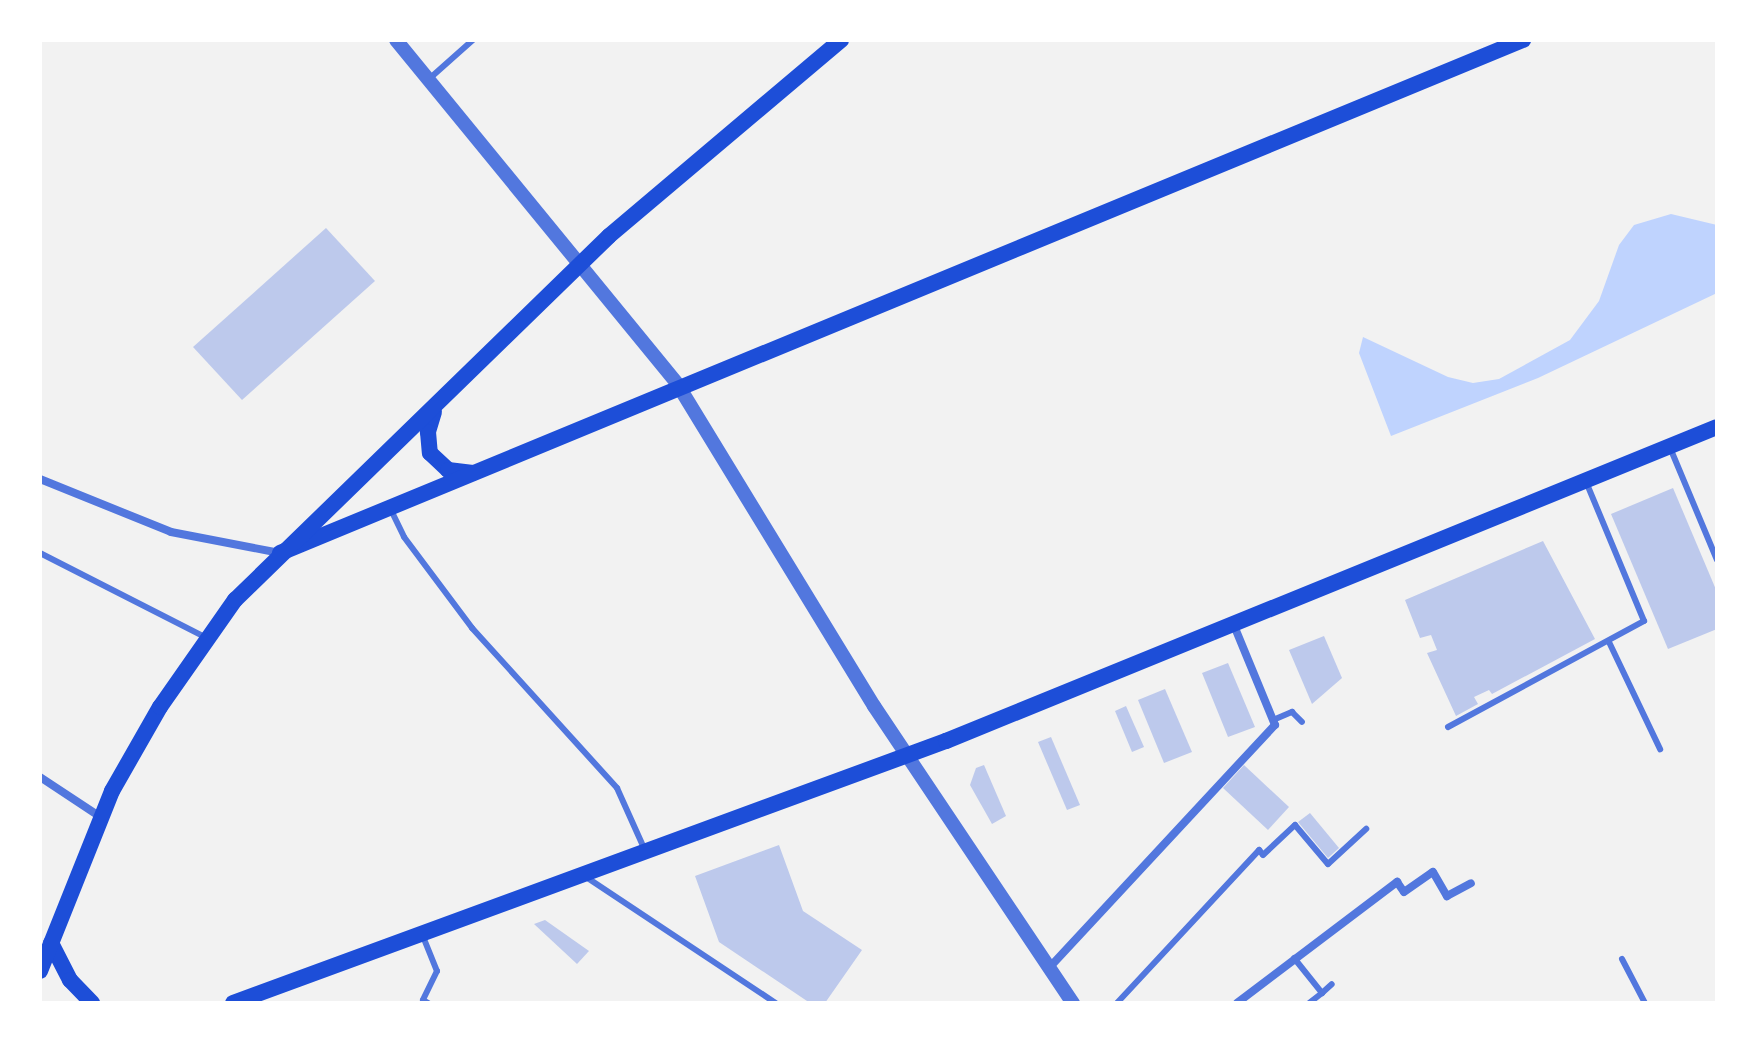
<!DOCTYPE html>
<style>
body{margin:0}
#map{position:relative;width:1757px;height:1043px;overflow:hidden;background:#f2f2f2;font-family:"Archivo Narrow",sans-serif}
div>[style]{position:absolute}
.water>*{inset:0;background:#bfd3fe}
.building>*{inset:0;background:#bdc9ec}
.service>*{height:6px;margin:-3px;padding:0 3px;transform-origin:3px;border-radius:3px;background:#5277de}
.minor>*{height:8px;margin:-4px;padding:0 4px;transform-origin:4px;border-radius:4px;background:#5277de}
.tertiary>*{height:14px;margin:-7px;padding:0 7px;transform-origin:7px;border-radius:7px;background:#5277de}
.secondary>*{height:16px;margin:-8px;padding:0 8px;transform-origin:8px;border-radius:8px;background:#1d4ed8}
span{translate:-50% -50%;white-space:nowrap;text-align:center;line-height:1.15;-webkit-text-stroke:8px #fff;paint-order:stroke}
.frame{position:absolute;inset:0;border:42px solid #fff;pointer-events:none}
</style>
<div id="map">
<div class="water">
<div style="clip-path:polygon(1671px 214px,1717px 225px,1717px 293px,1538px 378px,1391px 436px,1359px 353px,1363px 337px,1448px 377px,1473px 383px,1499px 379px,1570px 340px,1599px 301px,1619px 245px,1634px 225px)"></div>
</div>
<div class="building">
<div style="clip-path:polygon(326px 228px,375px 281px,242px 400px,193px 347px)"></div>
<div style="clip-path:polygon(1673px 488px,1717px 592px,1717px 629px,1668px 649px,1611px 514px)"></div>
<div style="clip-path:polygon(1543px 541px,1595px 639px,1492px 694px,1489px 690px,1474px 697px,1478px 704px,1456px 716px,1427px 653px,1437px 650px,1431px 635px,1420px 638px,1405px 600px)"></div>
<div style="clip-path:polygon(1324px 636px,1342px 678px,1312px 704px,1289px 650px)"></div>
<div style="clip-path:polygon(1228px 663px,1255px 727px,1228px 737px,1202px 673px)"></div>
<div style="clip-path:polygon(1165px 689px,1192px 752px,1164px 763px,1138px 700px)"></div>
<div style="clip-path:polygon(1126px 706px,1144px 747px,1132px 752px,1115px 711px)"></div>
<div style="clip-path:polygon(1051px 737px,1080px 805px,1067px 810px,1038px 742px)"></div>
<div style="clip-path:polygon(984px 765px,1006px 816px,992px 824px,970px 785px,976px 768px)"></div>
<div style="clip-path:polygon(1244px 765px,1289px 807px,1268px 830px,1223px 788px)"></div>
<div style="clip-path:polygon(1310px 813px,1339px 848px,1328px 858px,1298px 822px)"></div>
<div style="clip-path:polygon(779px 845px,803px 911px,862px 950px,825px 1003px,810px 1003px,719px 942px,695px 876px)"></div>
<div style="clip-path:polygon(545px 920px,589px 951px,577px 964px,534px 924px)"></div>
</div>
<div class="service">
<div style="left:429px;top:79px;width:59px;rotate:-41.6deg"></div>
<div style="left:1671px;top:450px;width:119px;rotate:67.3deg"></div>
<div style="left:390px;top:508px;width:32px;rotate:64deg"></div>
<div style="left:404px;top:537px;width:114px;rotate:53.2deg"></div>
<div style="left:472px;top:628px;width:216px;rotate:47.8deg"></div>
<div style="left:617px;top:788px;width:66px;rotate:65.8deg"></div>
<div style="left:40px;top:553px;width:187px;rotate:27deg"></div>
<div style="left:1609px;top:642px;width:119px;rotate:64.5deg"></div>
<div style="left:1273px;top:720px;width:21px;rotate:-23deg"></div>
<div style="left:1292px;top:712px;width:14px;rotate:45deg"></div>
<div style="left:1448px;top:727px;width:223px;rotate:-28.4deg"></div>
<div style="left:1644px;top:621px;width:151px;rotate:-112.6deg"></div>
<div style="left:586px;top:877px;width:228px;rotate:33.6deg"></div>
<div style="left:422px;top:934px;width:40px;rotate:68deg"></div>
<div style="left:437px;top:971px;width:32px;rotate:116deg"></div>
<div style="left:423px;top:1000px;width:6px;rotate:31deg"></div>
<div style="left:1294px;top:958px;width:45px;rotate:51.3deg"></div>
<div style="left:1322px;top:993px;width:16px;rotate:142deg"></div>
<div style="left:1622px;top:959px;width:50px;rotate:62.4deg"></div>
<div style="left:1322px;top:993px;width:13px;rotate:-42deg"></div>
<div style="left:1117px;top:1003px;width:209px;rotate:-47.1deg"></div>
<div style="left:1259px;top:850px;width:6px;rotate:51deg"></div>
<div style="left:1263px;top:855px;width:44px;rotate:-43.2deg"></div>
<div style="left:1295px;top:825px;width:51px;rotate:49.8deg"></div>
<div style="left:1328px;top:864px;width:52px;rotate:-42.6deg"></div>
</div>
<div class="minor">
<div style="left:40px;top:479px;width:141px;rotate:22deg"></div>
<div style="left:171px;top:532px;width:111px;rotate:10.9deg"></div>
<div style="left:40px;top:777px;width:71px;rotate:33.5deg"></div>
<div style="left:1049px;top:968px;width:332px;rotate:-47.1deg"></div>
<div style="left:1275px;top:725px;width:110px;rotate:-112.4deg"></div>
<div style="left:1237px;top:1003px;width:201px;rotate:-37.1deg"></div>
<div style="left:1397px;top:882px;width:12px;rotate:55deg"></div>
<div style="left:1404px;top:892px;width:35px;rotate:-35deg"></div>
<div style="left:1433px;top:872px;width:28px;rotate:60deg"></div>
<div style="left:1447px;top:896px;width:27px;rotate:-28deg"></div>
</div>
<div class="tertiary">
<div style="left:396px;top:40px;width:446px;rotate:50.7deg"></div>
<div style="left:678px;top:385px;width:376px;rotate:58.6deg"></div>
<div style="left:874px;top:706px;width:358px;rotate:56.2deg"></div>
</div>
<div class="secondary">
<div style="left:434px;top:412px;width:21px;rotate:107deg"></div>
<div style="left:428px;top:432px;width:21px;rotate:85deg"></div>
<div style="left:430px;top:453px;width:25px;rotate:43deg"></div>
<div style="left:448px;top:470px;width:25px;rotate:7deg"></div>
<div style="left:280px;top:553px;width:1345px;rotate:-22.43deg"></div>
<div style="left:51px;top:943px;width:42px;rotate:62.8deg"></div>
<div style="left:70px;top:980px;width:32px;rotate:46deg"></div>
<div style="left:40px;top:971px;width:194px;rotate:-68.2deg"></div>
<div style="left:112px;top:791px;width:97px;rotate:-60.3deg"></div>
<div style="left:160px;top:707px;width:131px;rotate:-55deg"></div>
<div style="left:235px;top:600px;width:522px;rotate:-44.22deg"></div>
<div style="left:609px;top:236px;width:304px;rotate:-40.2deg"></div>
<div style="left:233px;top:1003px;width:760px;rotate:-20.18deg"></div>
<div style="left:946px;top:741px;width:832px;rotate:-22.16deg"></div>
</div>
<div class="frame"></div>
</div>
